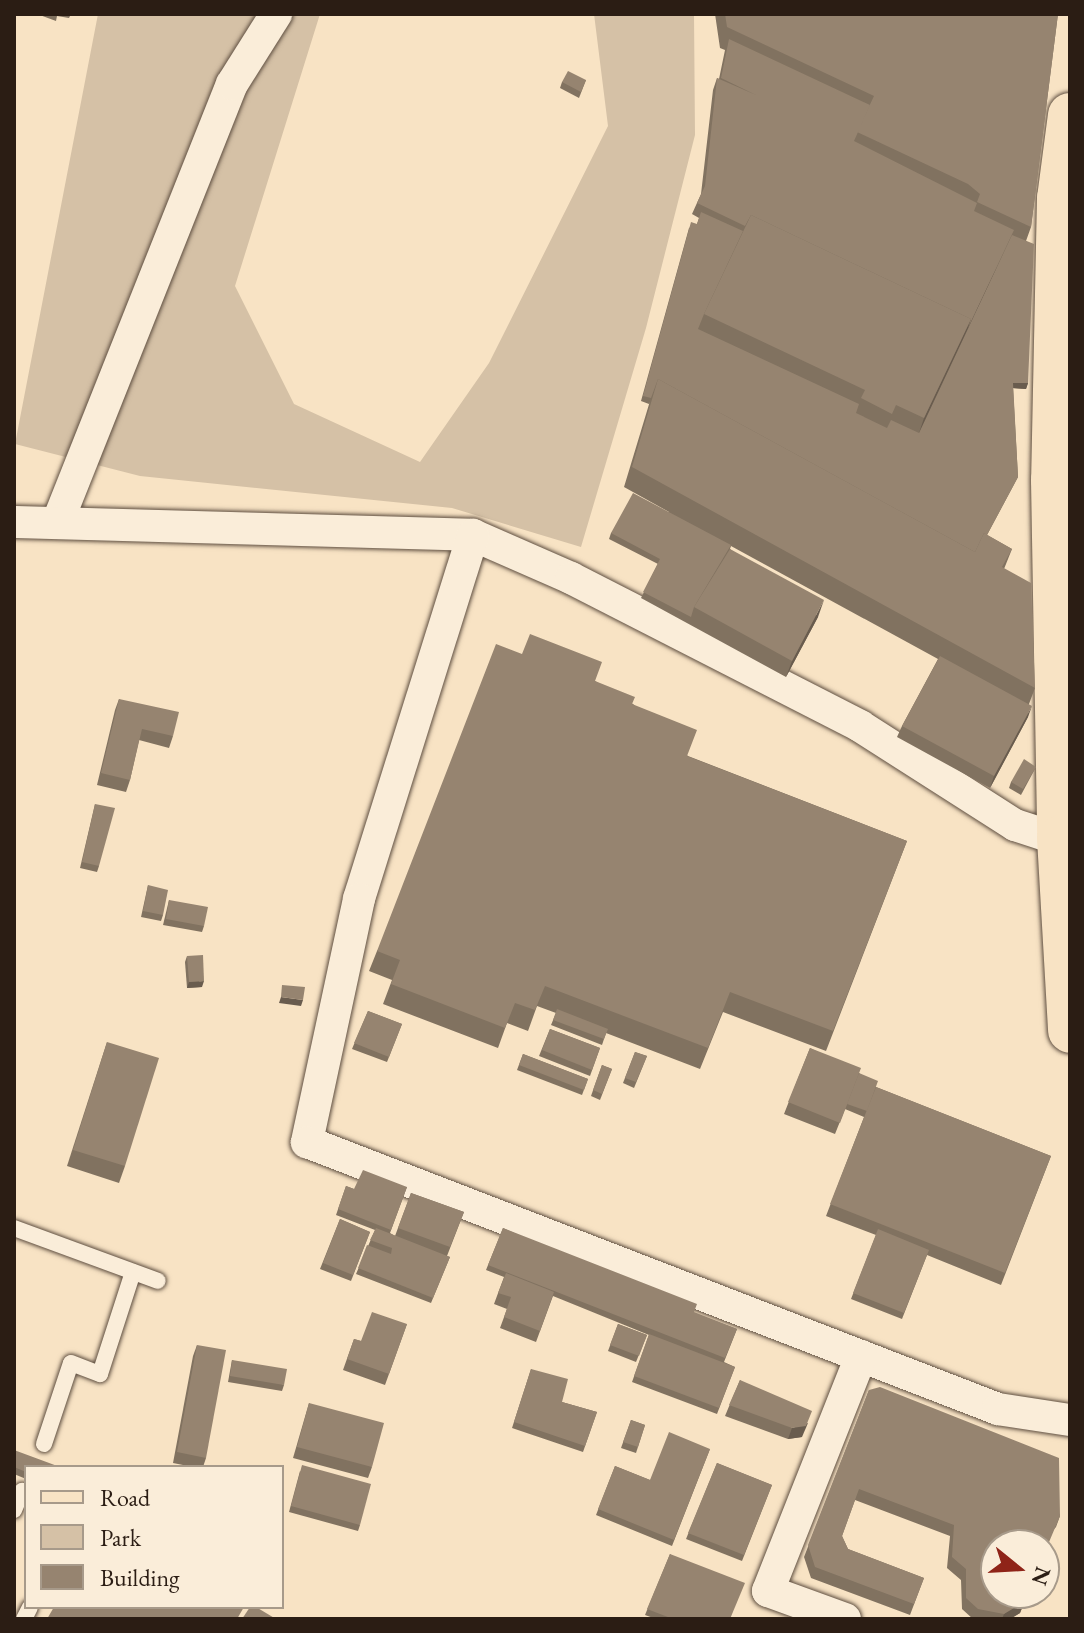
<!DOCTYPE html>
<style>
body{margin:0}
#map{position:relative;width:1084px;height:1633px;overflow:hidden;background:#f8e3c4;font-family:"EB Garamond",serif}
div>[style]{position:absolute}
.green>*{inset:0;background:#d5c1a6}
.roads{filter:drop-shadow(0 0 2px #5e4e40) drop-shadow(0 0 2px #5e4e40)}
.lane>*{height:16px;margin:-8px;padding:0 8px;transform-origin:8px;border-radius:8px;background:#faedd9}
.street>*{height:32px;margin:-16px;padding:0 16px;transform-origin:16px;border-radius:16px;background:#faedd9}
.primary>*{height:44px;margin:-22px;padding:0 22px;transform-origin:22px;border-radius:22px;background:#f8e3c4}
.wall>*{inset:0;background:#817260}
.shaded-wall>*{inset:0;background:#695c4e}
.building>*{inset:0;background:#968470}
span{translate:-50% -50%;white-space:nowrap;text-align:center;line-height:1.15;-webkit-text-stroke:7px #faedd9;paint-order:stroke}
.frame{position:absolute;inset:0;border:16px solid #2b1d14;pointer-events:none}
.legend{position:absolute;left:24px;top:1465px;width:260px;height:144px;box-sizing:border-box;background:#faedd9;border:2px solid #a79a8a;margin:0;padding:10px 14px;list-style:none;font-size:24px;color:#2b1d14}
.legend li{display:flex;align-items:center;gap:16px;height:40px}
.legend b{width:40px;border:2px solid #a79a8a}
.north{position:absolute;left:980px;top:1529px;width:80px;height:80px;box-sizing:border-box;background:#faedd9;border:2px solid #a79a8a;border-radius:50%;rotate:108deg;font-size:22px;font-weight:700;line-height:32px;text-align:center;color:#2b1d14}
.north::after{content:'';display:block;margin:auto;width:28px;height:36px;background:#8f2418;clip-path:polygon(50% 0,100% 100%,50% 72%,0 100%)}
</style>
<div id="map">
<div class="green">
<div style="clip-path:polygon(98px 14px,320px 14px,235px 286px,294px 404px,420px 462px,489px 363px,608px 126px,594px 14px,694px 14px,695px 135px,646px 328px,581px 547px,452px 508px,140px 476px,15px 444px)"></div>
</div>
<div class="roads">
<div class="lane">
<div style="left:14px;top:1228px;width:153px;rotate:20.2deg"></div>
<div style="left:44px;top:1444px;width:85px;rotate:-71.6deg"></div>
<div style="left:71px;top:1363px;width:31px;rotate:21deg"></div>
<div style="left:100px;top:1374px;width:107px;rotate:-72.1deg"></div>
<div style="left:14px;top:1510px;width:21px;rotate:-67deg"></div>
<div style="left:24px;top:1619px;width:13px;rotate:-63deg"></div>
</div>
<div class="street">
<div style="left:58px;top:521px;width:470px;rotate:-68.3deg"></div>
<div style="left:232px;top:84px;width:83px;rotate:-57.8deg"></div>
<div style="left:14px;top:522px;width:459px;rotate:1.6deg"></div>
<div style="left:473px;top:535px;width:107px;rotate:23.7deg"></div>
<div style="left:571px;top:578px;width:325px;rotate:27.1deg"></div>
<div style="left:860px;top:726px;width:184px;rotate:32.6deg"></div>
<div style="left:1015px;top:825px;width:58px;rotate:18.1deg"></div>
<div style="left:473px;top:535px;width:381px;rotate:107.4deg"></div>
<div style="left:359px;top:899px;width:249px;rotate:102.1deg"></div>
<div style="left:307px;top:1142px;width:741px;rotate:21.13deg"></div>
<div style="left:998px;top:1409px;width:73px;rotate:8.7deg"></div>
<div style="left:845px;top:1619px;width:82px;rotate:-160deg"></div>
<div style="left:768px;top:1591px;width:253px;rotate:-68.4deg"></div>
</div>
<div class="primary">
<div style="left:1070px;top:115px;width:84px;rotate:97.5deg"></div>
<div style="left:1059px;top:198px;width:282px;rotate:91.2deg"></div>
<div style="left:1053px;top:480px;width:358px;rotate:89deg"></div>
<div style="left:1059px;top:838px;width:193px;rotate:86.7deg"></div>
</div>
</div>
<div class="wall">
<div style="clip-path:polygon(37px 14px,71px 14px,69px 18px,57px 16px,56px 21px)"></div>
<div style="clip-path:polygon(715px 14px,1058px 14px,1031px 227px,1026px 241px,1028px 383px,1026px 389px,1013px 388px,1018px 477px,987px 535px,1012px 549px,1004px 569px,1035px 688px,1029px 704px,1028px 717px,990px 788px,897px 737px,902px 726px,938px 659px,731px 546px,730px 549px,818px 617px,786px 677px,641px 598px,658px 564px,609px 539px,611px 533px,669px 512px,624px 487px,650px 401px,649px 404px,641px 401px,689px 228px,697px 224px,699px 218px,692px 214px,701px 194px,713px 90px,717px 78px,719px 79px,725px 50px,720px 48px)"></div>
<div style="clip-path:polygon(586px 80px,579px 98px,560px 88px,562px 82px)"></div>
<div style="clip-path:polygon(595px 681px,633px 704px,688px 756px,907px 841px,826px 1051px,723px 1012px,700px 1069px,606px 1033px,602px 1045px,551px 1025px,556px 1013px,537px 1006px,528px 1031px,507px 1023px,498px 1048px,383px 1004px,392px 980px,369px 971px,377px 951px)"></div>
<div style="clip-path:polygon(119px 699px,173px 736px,169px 748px,139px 740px,130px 780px,126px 792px,97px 785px,115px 710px)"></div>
<div style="clip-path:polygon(1036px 767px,1021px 795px,1009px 788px,1011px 782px)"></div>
<div style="clip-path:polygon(95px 804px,99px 866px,97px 872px,80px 868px)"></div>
<div style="clip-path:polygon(148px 885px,163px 915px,161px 921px,141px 917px)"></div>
<div style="clip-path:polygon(169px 900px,204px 926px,202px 932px,163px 925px)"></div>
<div style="clip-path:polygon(187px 956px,202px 987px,187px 988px,185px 962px)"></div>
<div style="clip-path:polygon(368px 1011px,402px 1024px,387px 1062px,352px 1049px)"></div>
<div style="clip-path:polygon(550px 1029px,600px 1048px,590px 1076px,539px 1056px)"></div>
<div style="clip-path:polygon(107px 1042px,125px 1166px,119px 1183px,67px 1166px)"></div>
<div style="clip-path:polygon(810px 1048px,859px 1073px,876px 1087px,1051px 1156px,1001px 1285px,927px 1255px,902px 1319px,851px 1299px,876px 1235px,826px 1216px,864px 1117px,845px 1109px,847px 1104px,835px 1134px,784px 1114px)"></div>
<div style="clip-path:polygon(635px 1052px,647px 1056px,634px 1088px,623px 1083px)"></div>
<div style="clip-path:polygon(523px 1054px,588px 1079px,582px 1095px,517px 1070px)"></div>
<div style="clip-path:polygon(602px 1065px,612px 1069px,600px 1100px,591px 1096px)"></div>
<div style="clip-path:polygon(346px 1186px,354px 1189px,407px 1187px,390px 1233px,395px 1236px,411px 1193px,464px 1212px,447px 1256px,450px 1257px,431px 1303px,356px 1274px,375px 1230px,336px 1215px)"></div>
<div style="clip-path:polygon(340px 1219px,370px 1232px,351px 1281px,320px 1269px)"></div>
<div style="clip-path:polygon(503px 1228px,694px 1313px,737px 1329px,724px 1362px,735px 1367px,717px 1414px,632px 1382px,649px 1335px,553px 1296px,536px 1342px,500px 1328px,507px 1309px,494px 1304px,504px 1277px,486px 1270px)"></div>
<div style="clip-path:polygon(407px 1324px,385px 1385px,343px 1370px,354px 1339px,361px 1341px)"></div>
<div style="clip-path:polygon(618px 1324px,647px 1335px,636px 1362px,608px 1351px)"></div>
<div style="clip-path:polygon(197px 1345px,206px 1458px,203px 1467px,193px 1467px,173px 1463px,193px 1356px)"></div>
<div style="clip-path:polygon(232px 1360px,284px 1385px,282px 1391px,228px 1382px)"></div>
<div style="clip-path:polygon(531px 1369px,562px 1402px,597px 1412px,583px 1452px,512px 1428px)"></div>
<div style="clip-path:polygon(740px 1380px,802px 1437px,788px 1439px,725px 1416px)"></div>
<div style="clip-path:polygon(869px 1390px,1060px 1516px,1056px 1527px,996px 1593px,1028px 1593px,1020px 1613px,1010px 1619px,973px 1619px,962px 1609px,961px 1580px,947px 1568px,950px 1536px,855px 1500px,842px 1536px,848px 1549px,924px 1578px,910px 1615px,811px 1578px,804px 1557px)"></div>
<div style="clip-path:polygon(309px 1403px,372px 1467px,368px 1478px,293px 1458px)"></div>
<div style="clip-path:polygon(631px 1420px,645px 1425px,636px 1453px,621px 1448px)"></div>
<div style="clip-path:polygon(710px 1449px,672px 1546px,596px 1515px,615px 1466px,650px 1480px)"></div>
<div style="clip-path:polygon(14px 1450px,26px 1467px,26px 1479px,14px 1474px)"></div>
<div style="clip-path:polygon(717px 1463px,772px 1485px,742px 1561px,686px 1539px)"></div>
<div style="clip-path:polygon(300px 1471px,360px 1525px,358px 1531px,289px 1512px)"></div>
<div style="clip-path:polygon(670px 1554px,730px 1619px,656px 1619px,645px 1615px)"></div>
</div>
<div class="shaded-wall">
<div style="clip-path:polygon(1010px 241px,917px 439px,924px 418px,971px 319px)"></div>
<div style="clip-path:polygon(1013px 383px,1028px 383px,1026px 389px,1011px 388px)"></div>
<div style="clip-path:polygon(824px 600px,818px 617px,786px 677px,792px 661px)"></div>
<div style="clip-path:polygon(1032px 706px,1028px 717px,990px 788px,994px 776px)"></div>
<div style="clip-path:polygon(204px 981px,202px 987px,187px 988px,189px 982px)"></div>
<div style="clip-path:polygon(281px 997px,303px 1000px,301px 1006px,279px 1003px)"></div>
<div style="clip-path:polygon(808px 1423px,802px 1437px,788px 1439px,792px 1428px)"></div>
<div style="clip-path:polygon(1028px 1593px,1020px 1613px,1010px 1619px,1002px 1619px,1004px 1614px)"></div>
</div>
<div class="building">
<div style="clip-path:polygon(725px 14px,1058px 14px,1031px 227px,977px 202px,980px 194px,968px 184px,857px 132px,874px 96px,727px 27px)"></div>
<div style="clip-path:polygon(729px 39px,870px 105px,854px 141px,977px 203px,974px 211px,1014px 230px,968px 328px,971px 319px,751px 215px,745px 226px,697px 203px,705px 186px,717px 78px,756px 95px,721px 78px)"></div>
<div style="clip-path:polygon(568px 71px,586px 80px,581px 92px,562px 82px)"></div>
<div style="clip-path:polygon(701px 212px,743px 231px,704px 314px,698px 329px,859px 404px,856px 413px,887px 428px,891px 420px,919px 433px,1012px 235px,1034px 244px,1028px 383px,1013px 383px,1018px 477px,987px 535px,984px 533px,975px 552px,658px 379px,651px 398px,643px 396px,691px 222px,697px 224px)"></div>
<div style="clip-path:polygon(751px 215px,971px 319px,924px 418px,896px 405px,892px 414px,861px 398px,865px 390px,704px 314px)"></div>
<div style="clip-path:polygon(658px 379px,975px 552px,984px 533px,1012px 549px,1002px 567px,1031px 583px,1035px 688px,632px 467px)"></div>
<div style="clip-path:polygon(633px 493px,731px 545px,694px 607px,691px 617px,643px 592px,660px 559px,611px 533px)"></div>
<div style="clip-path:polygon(730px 549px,824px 600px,792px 661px,694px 607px)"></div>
<div style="clip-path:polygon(530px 634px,602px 662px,595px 681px,635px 697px,632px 704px,697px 730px,687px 756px,907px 841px,833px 1031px,730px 992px,708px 1048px,545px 986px,535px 1010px,515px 1003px,505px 1028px,391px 984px,400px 960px,377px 951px,496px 644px,522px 654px)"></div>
<div style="clip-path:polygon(940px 656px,1032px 706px,994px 776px,902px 726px)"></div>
<div style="clip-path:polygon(119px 699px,179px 712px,173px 736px,142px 729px,130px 780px,101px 773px)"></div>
<div style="clip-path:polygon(1024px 759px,1036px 767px,1023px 789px,1011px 782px)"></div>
<div style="clip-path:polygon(95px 804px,115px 808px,99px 866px,82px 862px)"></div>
<div style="clip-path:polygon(148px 885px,168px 890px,163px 915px,143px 911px)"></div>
<div style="clip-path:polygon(169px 900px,208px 907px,204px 926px,166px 919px)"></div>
<div style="clip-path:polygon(203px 955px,204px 981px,189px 982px,187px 956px)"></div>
<div style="clip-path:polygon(282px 985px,305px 987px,303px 1000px,281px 997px)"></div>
<div style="clip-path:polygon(557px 1009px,608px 1029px,604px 1039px,553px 1020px)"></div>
<div style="clip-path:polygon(368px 1011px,402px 1024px,389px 1057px,354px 1043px)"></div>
<div style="clip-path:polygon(550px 1029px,600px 1048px,592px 1070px,542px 1050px)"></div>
<div style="clip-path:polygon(107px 1042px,159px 1058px,125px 1166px,73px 1150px)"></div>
<div style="clip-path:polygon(810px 1048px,861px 1068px,840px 1123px,788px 1102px)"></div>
<div style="clip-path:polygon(635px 1052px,647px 1056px,636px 1082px,625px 1078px)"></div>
<div style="clip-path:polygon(523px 1054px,588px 1079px,584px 1090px,519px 1065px)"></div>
<div style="clip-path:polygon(602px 1065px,612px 1069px,602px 1094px,593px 1090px)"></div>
<div style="clip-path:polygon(859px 1073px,878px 1081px,867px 1111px,847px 1104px)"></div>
<div style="clip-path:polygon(876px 1087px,1051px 1156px,1005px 1273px,830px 1204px)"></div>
<div style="clip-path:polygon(363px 1170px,407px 1187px,391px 1230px,338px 1209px,346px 1186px,354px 1189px)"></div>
<div style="clip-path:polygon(411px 1193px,464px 1212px,450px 1247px,398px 1228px)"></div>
<div style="clip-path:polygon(340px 1219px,370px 1232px,353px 1275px,323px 1263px)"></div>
<div style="clip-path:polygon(376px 1228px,450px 1257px,433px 1298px,358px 1268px,367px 1245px,391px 1254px,392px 1248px,370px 1240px)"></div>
<div style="clip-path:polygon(503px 1228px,697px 1304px,694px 1312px,737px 1329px,725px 1358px,488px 1265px)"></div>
<div style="clip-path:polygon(878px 1229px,929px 1250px,904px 1313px,853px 1293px)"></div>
<div style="clip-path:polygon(506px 1273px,554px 1292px,540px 1331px,504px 1317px,511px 1297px,498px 1293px)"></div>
<div style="clip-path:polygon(372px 1312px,407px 1324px,389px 1374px,347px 1359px,354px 1339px,361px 1341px)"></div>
<div style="clip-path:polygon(618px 1324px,647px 1335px,639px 1356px,610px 1345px)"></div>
<div style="clip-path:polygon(649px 1334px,735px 1367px,719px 1408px,634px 1376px)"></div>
<div style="clip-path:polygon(197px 1345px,226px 1350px,206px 1458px,177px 1452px)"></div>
<div style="clip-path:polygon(232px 1360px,287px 1369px,284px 1385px,230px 1376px)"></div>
<div style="clip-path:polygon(531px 1369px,568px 1379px,562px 1402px,597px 1412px,585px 1446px,514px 1422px)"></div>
<div style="clip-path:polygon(740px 1380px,812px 1411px,806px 1426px,792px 1428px,729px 1405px)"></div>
<div style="clip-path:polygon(880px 1387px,1059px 1458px,1060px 1516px,1044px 1554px,1044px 1545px,996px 1545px,996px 1593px,1027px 1593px,1024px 1602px,1004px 1614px,978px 1609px,966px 1598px,966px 1569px,952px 1557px,954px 1525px,859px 1489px,842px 1536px,848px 1549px,924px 1578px,914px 1604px,815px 1567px,808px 1545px,869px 1390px)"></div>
<div style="clip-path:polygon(309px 1403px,384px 1423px,372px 1467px,297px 1447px)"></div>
<div style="clip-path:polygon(631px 1420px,645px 1425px,638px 1447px,623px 1442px)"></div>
<div style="clip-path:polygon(669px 1432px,710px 1449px,674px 1540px,598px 1509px,615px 1466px,650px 1480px)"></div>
<div style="clip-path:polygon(14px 1450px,60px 1467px,26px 1467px,26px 1472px,14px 1467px)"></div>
<div style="clip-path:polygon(717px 1463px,772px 1485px,744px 1555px,688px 1533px)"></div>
<div style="clip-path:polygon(302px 1465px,371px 1484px,360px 1525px,291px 1506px)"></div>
<div style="clip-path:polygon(670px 1554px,745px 1583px,730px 1619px,673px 1619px,647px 1609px)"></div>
<div style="clip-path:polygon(54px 1607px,244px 1607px,237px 1619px,47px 1619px)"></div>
<div style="clip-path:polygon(250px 1607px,256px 1607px,276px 1619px,242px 1619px)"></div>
</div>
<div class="frame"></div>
<ul class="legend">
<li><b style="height:10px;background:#f8e3c4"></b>Road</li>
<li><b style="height:22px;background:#d5c1a6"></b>Park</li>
<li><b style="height:22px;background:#968470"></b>Building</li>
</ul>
<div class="north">N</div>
</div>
